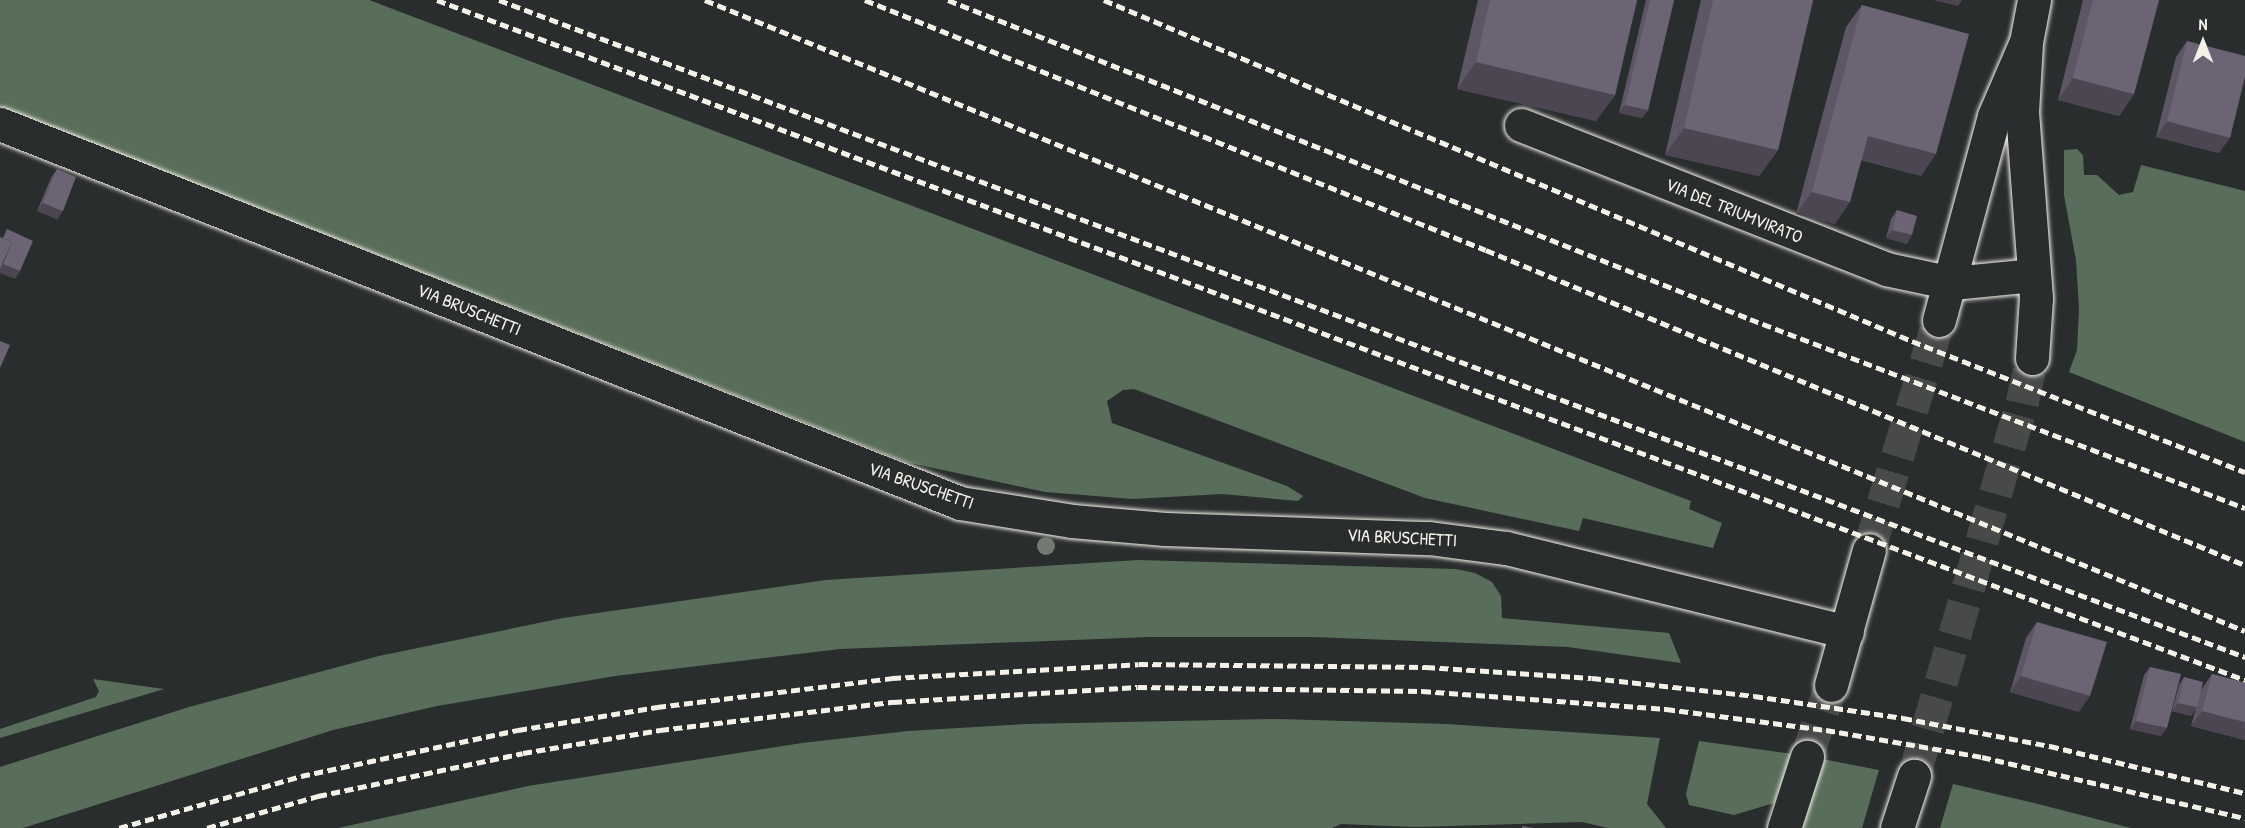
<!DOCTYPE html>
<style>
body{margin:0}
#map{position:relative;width:2245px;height:828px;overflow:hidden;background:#2a2d2e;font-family:"Patrick Hand",sans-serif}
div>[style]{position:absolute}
.green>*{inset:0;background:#596e5a}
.minor-tunnel>*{height:33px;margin-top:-16.5px;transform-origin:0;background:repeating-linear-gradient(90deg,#484a4a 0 33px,transparent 0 49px)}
.major-tunnel>*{height:33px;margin-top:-16.5px;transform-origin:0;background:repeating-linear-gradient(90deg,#484a4a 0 33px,transparent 0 49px)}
.roads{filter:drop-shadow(0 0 2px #f4f1e8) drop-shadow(0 0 2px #f4f1e8)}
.minor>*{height:33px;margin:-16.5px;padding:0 16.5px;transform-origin:16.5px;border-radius:16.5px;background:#2a2d2e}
.major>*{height:33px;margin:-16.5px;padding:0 16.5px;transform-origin:16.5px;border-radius:16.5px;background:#2a2d2e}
.rail>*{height:4.5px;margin-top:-2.25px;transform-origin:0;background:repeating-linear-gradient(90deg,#f4f1e8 0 9px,transparent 0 13.5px)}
.trees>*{width:18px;height:18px;margin:-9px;border-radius:50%;background:#737871}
.wall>*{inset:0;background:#5d5665}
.shaded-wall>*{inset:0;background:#4c4652}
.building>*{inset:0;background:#6c6475}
span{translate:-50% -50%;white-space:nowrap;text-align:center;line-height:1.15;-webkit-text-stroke:4.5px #2a2d2e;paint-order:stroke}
.street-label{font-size:18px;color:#f4f1e8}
.north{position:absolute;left:2173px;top:12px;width:60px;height:60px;-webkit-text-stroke:4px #2a2d2e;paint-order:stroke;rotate:0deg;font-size:16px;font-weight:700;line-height:24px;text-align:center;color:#f4f1e8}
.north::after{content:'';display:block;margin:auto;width:21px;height:27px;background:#f4f1e8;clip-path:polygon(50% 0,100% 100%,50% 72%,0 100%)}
</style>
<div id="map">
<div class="green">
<div style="clip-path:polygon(0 0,369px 0,1691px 501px,1689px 509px,1722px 523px,1713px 548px,1583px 518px,1579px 531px,1425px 498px,1134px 389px,1123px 390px,1107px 401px,1112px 423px,1287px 486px,1303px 496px,1298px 501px,1222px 494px,1133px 499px,1045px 492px,906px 462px,0 107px)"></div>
<div style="clip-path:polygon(2077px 149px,2083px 155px,2084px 175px,2097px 175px,2119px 195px,2133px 192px,2141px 165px,2245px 191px,2245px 442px,2069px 372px,2077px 350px,2079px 309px,2076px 260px,2064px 195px,2064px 150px)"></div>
<div style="clip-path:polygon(1138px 560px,1456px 569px,1475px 573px,1492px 582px,1501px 596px,1502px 618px,1669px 633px,1681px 663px,1568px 647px,1313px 637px,1149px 637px,840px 649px,615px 676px,437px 706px,333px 730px,23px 828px,0 828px,0 767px,189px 707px,379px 656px,563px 618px,826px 580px)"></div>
<div style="clip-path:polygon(93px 679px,164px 689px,0 738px,0 729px,96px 697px,99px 691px)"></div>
<div style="clip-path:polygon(1278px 719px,1446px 724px,1660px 738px,1647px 804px,1666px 828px,1608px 828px,1582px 822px,1416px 827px,1341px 824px,1332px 828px,338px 828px,528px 786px,802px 743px,908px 731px,1026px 724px)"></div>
<div style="clip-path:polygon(1699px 741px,1793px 754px,1774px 803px,1734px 815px,1689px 805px,1686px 794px)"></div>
<div style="clip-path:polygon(1822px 759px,1879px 770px,1862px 828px,1803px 828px)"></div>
<div style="clip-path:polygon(1953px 784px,2038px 804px,2131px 828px,1940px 828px)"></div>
</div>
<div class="minor-tunnel">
<div style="left:1869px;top:550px;width:240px;rotate:-73.1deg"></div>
<div style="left:1807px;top:757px;width:76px;rotate:-71.6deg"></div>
</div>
<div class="major-tunnel">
<div style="left:1914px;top:776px;width:388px;rotate:-73.9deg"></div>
<div style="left:2022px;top:403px;width:46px;rotate:-77.5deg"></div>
</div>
<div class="roads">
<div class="minor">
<div style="left:0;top:124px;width:1032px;rotate:21.54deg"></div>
<div style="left:960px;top:503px;width:113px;rotate:9.1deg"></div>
<div style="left:1072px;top:521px;width:93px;rotate:4.9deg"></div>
<div style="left:1165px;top:529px;width:264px;rotate:2deg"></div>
<div style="left:1429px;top:538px;width:78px;rotate:7.4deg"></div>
<div style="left:1506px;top:548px;width:351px;rotate:13.8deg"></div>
<div style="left:1521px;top:125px;width:392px;rotate:21.5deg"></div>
<div style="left:1886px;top:269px;width:67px;rotate:12deg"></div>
<div style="left:1952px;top:283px;width:82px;rotate:-5.6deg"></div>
<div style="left:1939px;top:320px;width:211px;rotate:-74.9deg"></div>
<div style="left:1994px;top:116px;width:78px;rotate:-66.7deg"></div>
<div style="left:1831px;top:685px;width:140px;rotate:-74.3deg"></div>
<div style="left:1784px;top:828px;width:75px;rotate:-72.1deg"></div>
</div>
<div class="major">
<div style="left:2032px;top:358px;width:60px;rotate:-86.2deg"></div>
<div style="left:2036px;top:298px;width:187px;rotate:-94.3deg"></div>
<div style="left:2022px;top:112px;width:70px;rotate:-86.7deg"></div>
<div style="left:2026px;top:42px;width:43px;rotate:-79.2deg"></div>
<div style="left:1897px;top:828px;width:55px;rotate:-71.9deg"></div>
</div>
</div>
<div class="rail">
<div style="left:437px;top:0;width:1932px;rotate:20.61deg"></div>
<div style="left:499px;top:0;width:1866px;rotate:20.62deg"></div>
<div style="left:705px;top:0;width:1664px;rotate:22.28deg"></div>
<div style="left:865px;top:0;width:669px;rotate:21.93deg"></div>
<div style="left:1486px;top:250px;width:822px;rotate:22.54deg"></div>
<div style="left:948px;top:0;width:863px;rotate:21.69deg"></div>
<div style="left:1750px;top:319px;width:530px;rotate:20.9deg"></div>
<div style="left:1104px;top:0;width:877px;rotate:22.88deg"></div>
<div style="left:1912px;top:341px;width:358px;rotate:21.5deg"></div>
<div style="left:119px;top:828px;width:189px;rotate:-15.9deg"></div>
<div style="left:301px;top:776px;width:222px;rotate:-12deg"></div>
<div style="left:518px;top:730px;width:141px;rotate:-9.4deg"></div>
<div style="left:657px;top:707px;width:237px;rotate:-7deg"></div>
<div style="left:892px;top:678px;width:247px;rotate:-3.2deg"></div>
<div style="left:1139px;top:664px;width:287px;rotate:0.6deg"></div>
<div style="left:1426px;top:667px;width:166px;rotate:3.8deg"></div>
<div style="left:1592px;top:678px;width:163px;rotate:6.3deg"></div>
<div style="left:1754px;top:696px;width:151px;rotate:8.4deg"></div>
<div style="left:1903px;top:718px;width:150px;rotate:10.8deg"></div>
<div style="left:2050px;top:746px;width:201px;rotate:13.6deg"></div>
<div style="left:207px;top:828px;width:116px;rotate:-16.1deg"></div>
<div style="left:318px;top:796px;width:209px;rotate:-11.8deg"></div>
<div style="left:523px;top:753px;width:139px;rotate:-9.5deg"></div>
<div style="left:660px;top:730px;width:235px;rotate:-6.9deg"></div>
<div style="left:893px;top:702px;width:245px;rotate:-3.5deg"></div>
<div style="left:1138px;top:687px;width:284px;rotate:0.8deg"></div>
<div style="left:1422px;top:691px;width:245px;rotate:4.2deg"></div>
<div style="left:1666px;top:709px;width:161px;rotate:7.5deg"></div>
<div style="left:1826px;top:730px;width:158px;rotate:9.8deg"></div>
<div style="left:1982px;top:757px;width:270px;rotate:13.1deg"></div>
</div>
<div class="trees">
<div style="left:1046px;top:546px"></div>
</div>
<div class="wall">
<div style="clip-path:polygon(1478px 0,1637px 0,1615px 95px,1596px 121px,1457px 89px)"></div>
<div style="clip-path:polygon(1646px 0,1674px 0,1648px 110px,1642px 118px,1619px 113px)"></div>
<div style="clip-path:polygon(1701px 0,1813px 0,1778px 150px,1759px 176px,1665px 155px)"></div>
<div style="clip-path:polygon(2083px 0,2159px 0,2134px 94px,2119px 116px,2058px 100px)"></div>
<div style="clip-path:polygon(1862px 5px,1921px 176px,1861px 160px,1835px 224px,1796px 214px,1846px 27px)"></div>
<div style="clip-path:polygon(2187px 41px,2219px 153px,2156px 137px,2176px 57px)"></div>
<div style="clip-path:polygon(57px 169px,63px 211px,57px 219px,37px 211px,51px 178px)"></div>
<div style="clip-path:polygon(1897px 210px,1907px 244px,1886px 238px,1891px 219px)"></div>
<div style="clip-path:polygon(2037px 622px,2079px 712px,2010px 692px,2026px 638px)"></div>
<div style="clip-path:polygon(2150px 667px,2161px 736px,2130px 729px,2144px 675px)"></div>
<div style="clip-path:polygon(2212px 674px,2245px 683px,2245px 740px,2191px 726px,2196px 708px,2191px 716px,2172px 711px,2179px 685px,2184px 677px,2201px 690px)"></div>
</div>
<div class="shaded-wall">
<div style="clip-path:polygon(1933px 0,1962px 0,1958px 6px)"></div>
<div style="clip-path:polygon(1476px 62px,1615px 95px,1596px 121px,1457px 89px)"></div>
<div style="clip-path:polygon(2073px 78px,2134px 94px,2119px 116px,2058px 100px)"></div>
<div style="clip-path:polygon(1625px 105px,1648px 110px,1642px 118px,1619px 113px)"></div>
<div style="clip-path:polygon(2167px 121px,2230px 138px,2219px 153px,2156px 137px)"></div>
<div style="clip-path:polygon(1684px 128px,1778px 150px,1759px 176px,1665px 155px)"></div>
<div style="clip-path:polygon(1868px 136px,1936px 154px,1921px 176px,1853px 157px)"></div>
<div style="clip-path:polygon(1812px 192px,1850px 202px,1835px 224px,1796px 214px)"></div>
<div style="clip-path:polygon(43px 203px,63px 211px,57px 219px,37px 211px)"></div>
<div style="clip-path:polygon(1892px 230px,1912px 235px,1907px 244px,1886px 238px)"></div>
<div style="clip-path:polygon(1px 263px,20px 271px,15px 279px,0 273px,0 265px)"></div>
<div style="clip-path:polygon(2021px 676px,2090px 696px,2079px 712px,2010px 692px)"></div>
<div style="clip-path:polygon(2178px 703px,2197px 707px,2191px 716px,2172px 711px)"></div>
<div style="clip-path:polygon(2202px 711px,2245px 722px,2245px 740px,2191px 726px)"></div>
<div style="clip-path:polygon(2136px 721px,2167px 728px,2161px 736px,2130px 729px)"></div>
</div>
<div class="building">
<div style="clip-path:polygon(1490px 0,1637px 0,1615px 95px,1476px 62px)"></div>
<div style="clip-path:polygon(1650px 0,1674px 0,1648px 110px,1625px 105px)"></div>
<div style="clip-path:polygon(1713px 0,1813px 0,1778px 150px,1684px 128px)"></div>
<div style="clip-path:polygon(2093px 0,2159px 0,2134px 94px,2073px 78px)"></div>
<div style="clip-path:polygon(1862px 5px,1969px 34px,1936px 154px,1868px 136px,1850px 202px,1812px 192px)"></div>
<div style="clip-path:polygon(2187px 41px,2245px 56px,2245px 77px,2230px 138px,2167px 121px)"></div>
<div style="clip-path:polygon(57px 169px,76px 177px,63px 211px,43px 203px)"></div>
<div style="clip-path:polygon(1897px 210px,1917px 216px,1912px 235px,1892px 230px)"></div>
<div style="clip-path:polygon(7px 229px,33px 241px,20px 271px,3px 264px,12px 242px,3px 238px)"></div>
<div style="clip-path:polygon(0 237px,12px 242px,0 269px)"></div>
<div style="clip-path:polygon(0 341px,10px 345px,0 368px)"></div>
<div style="clip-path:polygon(2037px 622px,2107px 642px,2090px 696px,2021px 676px)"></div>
<div style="clip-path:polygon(2150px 667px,2181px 674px,2167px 728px,2136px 721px)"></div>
<div style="clip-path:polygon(2212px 674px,2245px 683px,2245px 722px,2202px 711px)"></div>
<div style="clip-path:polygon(2184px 677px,2203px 682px,2197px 707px,2178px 703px)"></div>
<div style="clip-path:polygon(1522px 826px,1534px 828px,1522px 828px)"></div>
</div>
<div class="street-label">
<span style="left:1734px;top:211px;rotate:22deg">VIA DEL TRIUMVIRATO</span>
<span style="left:469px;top:310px;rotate:22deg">VIA BRUSCHETTI</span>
<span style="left:921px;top:486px;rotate:19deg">VIA BRUSCHETTI</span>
<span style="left:1402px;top:538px;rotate:3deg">VIA BRUSCHETTI</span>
</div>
<div class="north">N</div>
</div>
